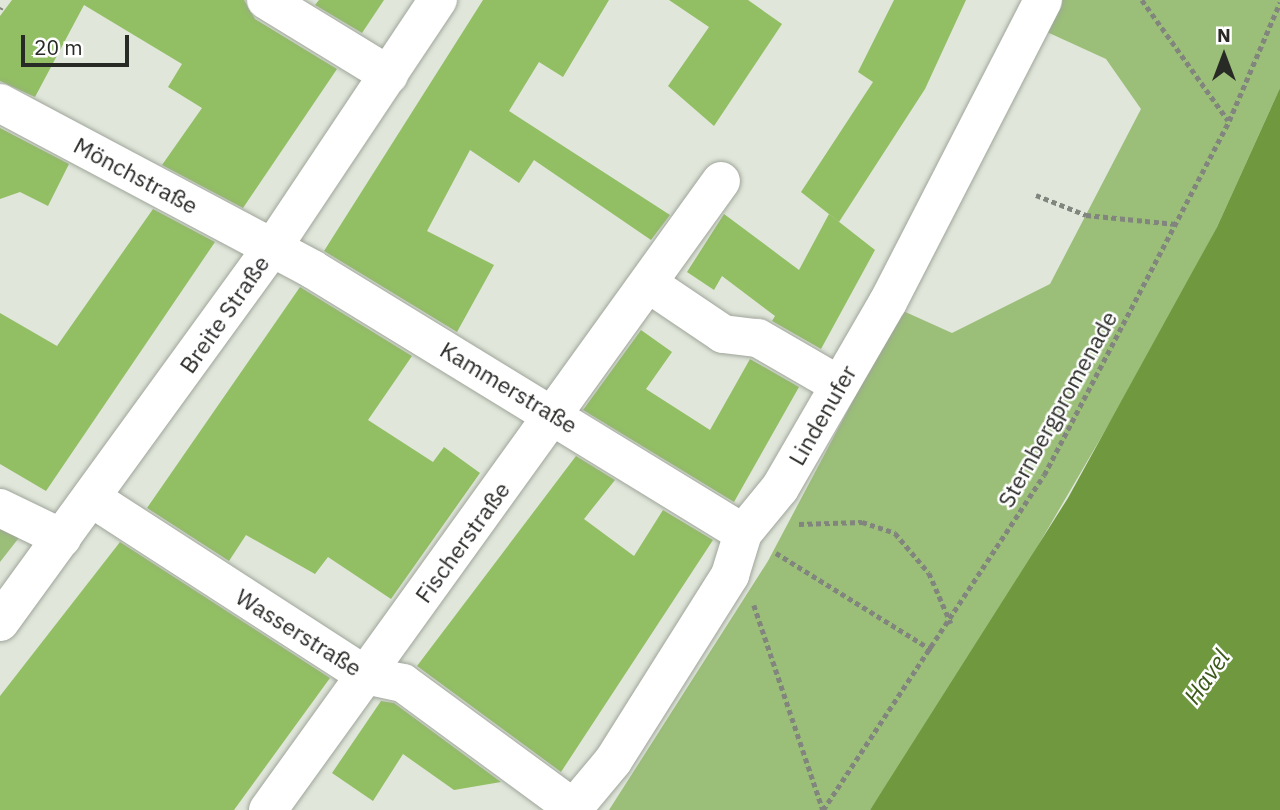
<!DOCTYPE html>
<meta charset="utf-8">
<style>
body{margin:0}
#map{position:relative;width:1280px;height:810px;overflow:hidden;background:#e0e6da;font-family:"IBM Plex Sans",sans-serif}
div>[style]{position:absolute}
.green>*{inset:0;background:#9bbe79}
.water>*{inset:0;background:#6f983f}
.building>*{inset:0;background:#92be64}
.path>*{height:4.5px;margin-top:-2.25px;transform-origin:0;background:repeating-linear-gradient(90deg,#81857d 0 5px,transparent 0 8.5px)}
.roads{filter:drop-shadow(0 0 2px #9fa59a) drop-shadow(0 0 2px #9fa59a)}
.minor>*{height:38px;margin:-19px;padding:0 19px;transform-origin:19px;border-radius:19px;background:#fff}
span{translate:-50% -50%;white-space:nowrap;text-align:center;line-height:1.15;-webkit-text-stroke:5px #fff;paint-order:stroke}
.street-label{font-size:23px;color:#282a26}
.water-label{font-size:24px;color:#3c591a;font-style:italic}
.north{position:absolute;left:1189px;top:21px;width:70px;height:70px;-webkit-text-stroke:5px #fff;paint-order:stroke;rotate:0deg;font-size:19px;font-weight:700;line-height:28px;text-align:center;color:#282a26}
.north::after{content:'';display:block;margin:auto;width:24px;height:32px;background:#282a26;clip-path:polygon(50% 0,100% 100%,50% 72%,0 100%)}
.scale{position:absolute;left:21px;top:35px;width:108px;height:32px;box-sizing:border-box;border:4px solid #282a26;border-top:0;padding-left:9px;font-size:21px;line-height:24px;white-space:nowrap;color:#282a26;-webkit-text-stroke:5px #fff;paint-order:stroke}
</style>
<div id="map">
<div class="green">
<div style="clip-path:polygon(1062px 0,1280px 0,1280px 88px,1217px 227px,1137px 376px,987px 633px,870px 810px,609px 810px,768px 561px,901px 310px,952px 333px,1050px 284px,1141px 109px,1106px 59px,1047px 32px)"></div>
<div style="clip-path:polygon(0 511px,25px 530px,0 562px)"></div>
</div>
<div class="water">
<div style="clip-path:polygon(1280px 88px,1280px 810px,870px 810px,1068px 498px,1217px 227px)"></div>
</div>
<div class="building">
<div style="clip-path:polygon(12px 0,244px 0,255px 19px,337px 69px,243px 208px,162px 165px,202px 108px,168px 87px,182px 64px,84px 5px,35px 97px,0 81px,0 16px)"></div>
<div style="clip-path:polygon(319px 0,384px 0,362px 33px,315px 5px)"></div>
<div style="clip-path:polygon(483px 0,609px 0,563px 77px,539px 62px,509px 111px,670px 215px,651px 240px,534px 160px,519px 183px,470px 150px,427px 231px,494px 265px,457px 332px,324px 251px)"></div>
<div style="clip-path:polygon(669px 0,748px 0,782px 24px,714px 126px,668px 86px,709px 27px)"></div>
<div style="clip-path:polygon(894px 0,966px 0,925px 89px,839px 222px,801px 192px,873px 82px,858px 72px)"></div>
<div style="clip-path:polygon(0 128px,69px 164px,48px 206px,20px 192px,0 199px)"></div>
<div style="clip-path:polygon(153px 209px,215px 242px,46px 491px,0 464px,0 313px,57px 346px)"></div>
<div style="clip-path:polygon(724px 214px,799px 270px,829px 214px,875px 250px,821px 349px,772px 321px,775px 316px,722px 276px,714px 290px,687px 272px)"></div>
<div style="clip-path:polygon(300px 287px,412px 356px,368px 420px,433px 462px,444px 447px,480px 473px,391px 599px,328px 557px,315px 574px,246px 535px,229px 561px,147px 508px)"></div>
<div style="clip-path:polygon(641px 330px,672px 352px,646px 389px,710px 430px,750px 359px,799px 387px,734px 502px,583px 410px)"></div>
<div style="clip-path:polygon(576px 456px,615px 480px,584px 519px,634px 556px,663px 510px,713px 540px,561px 772px,417px 666px)"></div>
<div style="clip-path:polygon(120px 542px,330px 678px,234px 810px,0 810px,0 696px)"></div>
<div style="clip-path:polygon(381px 701px,394px 703px,501px 782px,454px 790px,403px 754px,373px 801px,332px 773px)"></div>
</div>
<div class="path">
<div style="left:1142px;top:0;width:148px;rotate:54.4deg"></div>
<div style="left:0;top:9px;width:2px;rotate:-63deg"></div>
<div style="left:1036px;top:195px;width:54px;rotate:21.8deg"></div>
<div style="left:1086px;top:215px;width:90px;rotate:5.7deg"></div>
<div style="left:799px;top:524px;width:63px;rotate:-1.8deg"></div>
<div style="left:862px;top:522px;width:35px;rotate:18deg"></div>
<div style="left:895px;top:533px;width:52px;rotate:49.6deg"></div>
<div style="left:929px;top:573px;width:55px;rotate:66.3deg"></div>
<div style="left:776px;top:553px;width:184px;rotate:31.9deg"></div>
<div style="left:754px;top:605px;width:216px;rotate:71.4deg"></div>
<div style="left:823px;top:810px;width:401px;rotate:-56.6deg"></div>
<div style="left:1044px;top:475px;width:399px;rotate:-62.4deg"></div>
<div style="left:1229px;top:121px;width:129px;rotate:-66.8deg"></div>
</div>
<div class="roads">
<div class="minor">
<div style="left:266px;top:0;width:144px;rotate:31.4deg"></div>
<div style="left:0;top:103px;width:353px;rotate:28deg"></div>
<div style="left:312px;top:269px;width:505px;rotate:31.49deg"></div>
<div style="left:649px;top:284px;width:89px;rotate:34deg"></div>
<div style="left:723px;top:334px;width:35px;rotate:7deg"></div>
<div style="left:758px;top:338px;width:94px;rotate:30.1deg"></div>
<div style="left:93px;top:499px;width:324px;rotate:32.9deg"></div>
<div style="left:365px;top:675px;width:39px;rotate:12deg"></div>
<div style="left:403px;top:683px;width:211px;rotate:36.3deg"></div>
<div style="left:0;top:508px;width:69px;rotate:25.8deg"></div>
<div style="left:0;top:622px;width:478px;rotate:-54deg"></div>
<div style="left:281px;top:235px;width:283px;rotate:-56.3deg"></div>
<div style="left:268px;top:810px;width:775px;rotate:-54.24deg"></div>
<div style="left:572px;top:810px;width:64px;rotate:-50.1deg"></div>
<div style="left:613px;top:761px;width:220px;rotate:-57.8deg"></div>
<div style="left:730px;top:575px;width:44px;rotate:-72.8deg"></div>
<div style="left:743px;top:533px;width:58px;rotate:-50.6deg"></div>
<div style="left:780px;top:488px;width:215px;rotate:-59.9deg"></div>
<div style="left:888px;top:302px;width:339px;rotate:-62.8deg"></div>
</div>
</div>
<div class="street-label">
<span style="left:136px;top:175px;rotate:28deg">Mönchstraße</span>
<span style="left:224px;top:314px;rotate:-55deg">Breite Straße</span>
<span style="left:509px;top:387px;rotate:31deg">Kammerstraße</span>
<span style="left:1057px;top:409px;rotate:-61deg">Sternbergpromenade</span>
<span style="left:822px;top:415px;rotate:-60deg">Lindenufer</span>
<span style="left:462px;top:542px;rotate:-54deg">Fischerstraße</span>
<span style="left:299px;top:632px;rotate:32deg">Wasserstraße</span>
</div>
<div class="water-label">
<span style="left:1207px;top:677px;rotate:-55deg">Havel</span>
</div>
<div class="north">N</div>
<div class="scale">20 m</div>
</div>
